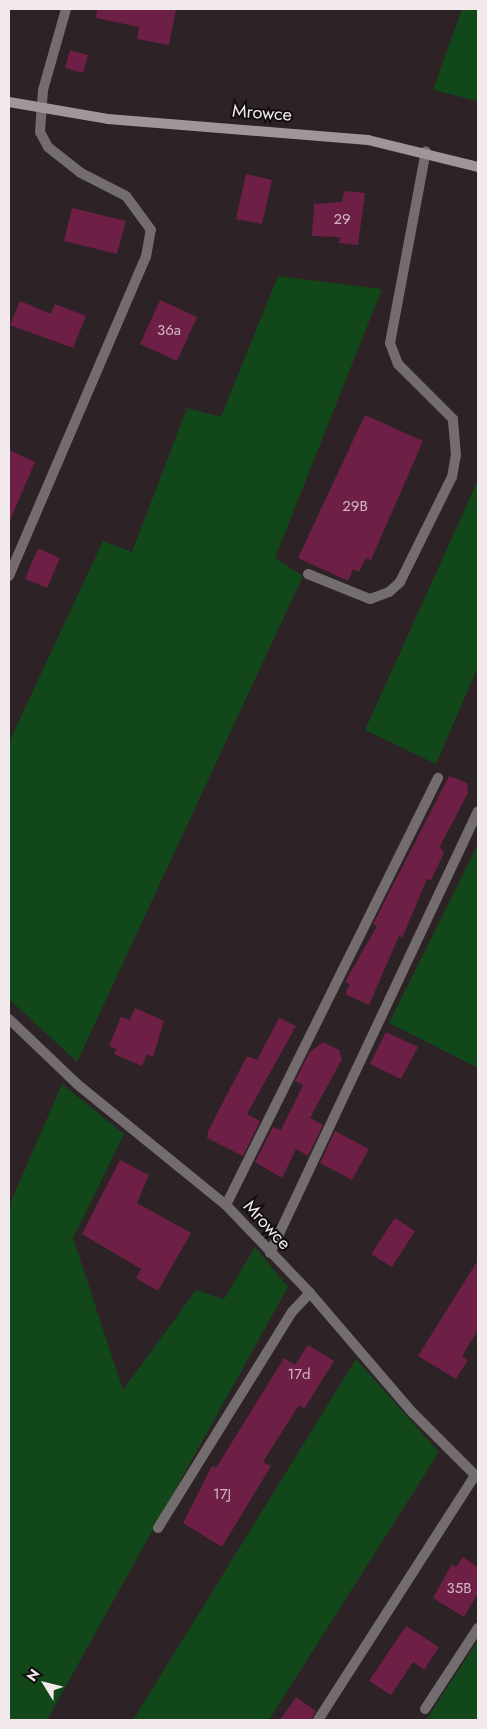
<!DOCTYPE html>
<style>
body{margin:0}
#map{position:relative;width:487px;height:1729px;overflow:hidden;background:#2d2226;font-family:Jost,sans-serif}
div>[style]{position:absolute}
.green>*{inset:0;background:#12471a}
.building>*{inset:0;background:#6e1f46}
.lane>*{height:10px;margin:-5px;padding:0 5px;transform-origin:5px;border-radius:5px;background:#736d6f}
.street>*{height:10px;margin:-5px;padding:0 5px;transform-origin:5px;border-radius:5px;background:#736d6f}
.secondary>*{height:10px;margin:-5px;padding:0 5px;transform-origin:5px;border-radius:5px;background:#a09699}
span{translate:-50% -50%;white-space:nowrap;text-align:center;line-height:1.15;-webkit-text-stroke:4px #120d0f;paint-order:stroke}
.number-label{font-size:15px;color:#d0b6c2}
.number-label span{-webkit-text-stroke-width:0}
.street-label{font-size:18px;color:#f1e9ec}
.frame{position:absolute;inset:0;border:10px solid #f1e9ec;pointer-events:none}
.north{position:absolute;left:20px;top:1659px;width:50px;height:50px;-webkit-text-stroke:4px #120d0f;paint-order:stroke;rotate:306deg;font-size:14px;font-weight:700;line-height:20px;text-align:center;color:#f1e9ec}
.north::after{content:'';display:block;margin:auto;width:18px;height:22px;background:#f1e9ec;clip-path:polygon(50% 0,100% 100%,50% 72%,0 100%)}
</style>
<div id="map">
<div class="green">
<div style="clip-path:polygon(462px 9px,478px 9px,478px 101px,433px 90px)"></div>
<div style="clip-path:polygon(278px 276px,382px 289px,275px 558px,303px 576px,77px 1062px,9px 999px,9px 742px,103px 541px,132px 552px,187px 408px,221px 417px)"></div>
<div style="clip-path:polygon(478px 480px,478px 667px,436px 764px,365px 730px)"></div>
<div style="clip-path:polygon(478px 844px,478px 1068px,389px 1023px)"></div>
<div style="clip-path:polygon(62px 1084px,124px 1134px,73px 1238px,123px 1390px,196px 1290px,224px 1299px,255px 1247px,288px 1287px,47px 1720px,9px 1720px,9px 1206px)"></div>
<div style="clip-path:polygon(356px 1359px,439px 1452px,269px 1720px,133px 1720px)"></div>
<div style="clip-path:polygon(478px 1640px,478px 1720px,426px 1720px)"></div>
</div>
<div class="building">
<div style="clip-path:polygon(97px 9px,176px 9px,169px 45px,137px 39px,139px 27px,96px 18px)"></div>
<div style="clip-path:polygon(70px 50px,88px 55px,83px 73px,65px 68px)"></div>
<div style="clip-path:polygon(246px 174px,272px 180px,262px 224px,236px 219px)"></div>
<div style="clip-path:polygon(344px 191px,365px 193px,358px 245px,339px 243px,340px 237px,312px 236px,314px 204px,342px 202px)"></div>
<div style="clip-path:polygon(72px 208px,126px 221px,117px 254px,64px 241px)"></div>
<div style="clip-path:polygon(160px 300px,197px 317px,177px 361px,140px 344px)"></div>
<div style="clip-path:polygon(20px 301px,51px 314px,55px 304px,86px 316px,73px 348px,10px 325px)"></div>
<div style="clip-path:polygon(365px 415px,423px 441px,371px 560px,366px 558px,359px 572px,353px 569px,348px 581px,298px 558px)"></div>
<div style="clip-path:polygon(9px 450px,35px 462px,9px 523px)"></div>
<div style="clip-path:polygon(38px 548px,60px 558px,47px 588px,25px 579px)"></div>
<div style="clip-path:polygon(449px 776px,467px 783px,468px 793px,440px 846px,444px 853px,431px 880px,427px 879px,402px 938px,399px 936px,369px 1005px,345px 994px,350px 984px,345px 982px,377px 926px,373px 924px)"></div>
<div style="clip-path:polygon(135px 1008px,164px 1021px,153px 1057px,147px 1054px,142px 1066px,114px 1054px,116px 1049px,109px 1046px,121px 1017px,130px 1020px)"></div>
<div style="clip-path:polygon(279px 1018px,296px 1026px,247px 1114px,260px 1121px,243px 1156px,207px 1138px,208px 1131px,247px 1056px,257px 1060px)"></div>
<div style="clip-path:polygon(386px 1032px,418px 1047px,401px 1079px,370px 1064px)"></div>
<div style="clip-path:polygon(323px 1042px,339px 1050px,342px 1059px,310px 1118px,323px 1125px,308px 1156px,296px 1149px,282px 1178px,255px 1162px,273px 1127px,281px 1130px,303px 1085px,295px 1081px,309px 1053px)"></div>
<div style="clip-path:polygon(335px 1131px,369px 1149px,352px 1180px,320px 1163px)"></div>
<div style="clip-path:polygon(120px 1160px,149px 1175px,137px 1203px,191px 1233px,158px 1291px,136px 1278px,141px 1269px,82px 1234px)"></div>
<div style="clip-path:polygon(395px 1218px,415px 1231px,392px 1267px,371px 1254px)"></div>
<div style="clip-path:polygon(478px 1260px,478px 1330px,462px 1356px,468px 1360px,456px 1379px,418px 1356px)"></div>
<div style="clip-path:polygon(308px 1345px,334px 1361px,304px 1409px,299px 1405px,263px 1462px,271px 1466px,222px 1547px,183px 1523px,212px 1466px,216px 1468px,284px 1358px,295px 1365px)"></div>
<div style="clip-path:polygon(463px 1557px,478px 1567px,478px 1593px,464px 1617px,433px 1598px,452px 1564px,456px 1567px)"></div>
<div style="clip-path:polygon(406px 1626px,439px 1647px,424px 1670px,413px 1662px,391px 1695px,369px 1681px)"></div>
<div style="clip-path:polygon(296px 1697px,316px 1711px,311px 1720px,280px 1720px)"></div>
</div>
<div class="lane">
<div style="left:308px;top:574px;width:67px;rotate:22deg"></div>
<div style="left:370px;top:599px;width:20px;rotate:-20deg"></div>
<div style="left:389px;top:592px;width:15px;rotate:-42deg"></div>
<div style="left:400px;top:582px;width:117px;rotate:-63.7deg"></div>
<div style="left:452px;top:477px;width:22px;rotate:-80deg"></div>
<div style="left:456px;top:455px;width:36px;rotate:-95deg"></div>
<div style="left:453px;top:419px;width:78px;rotate:-135deg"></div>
<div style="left:398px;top:364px;width:22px;rotate:-111deg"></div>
<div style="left:390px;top:343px;width:195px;rotate:-79.4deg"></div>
<div style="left:9px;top:576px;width:347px;rotate:-66.8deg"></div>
<div style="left:146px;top:257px;width:27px;rotate:-80deg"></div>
<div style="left:151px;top:230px;width:42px;rotate:-126.3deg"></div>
<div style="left:126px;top:196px;width:51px;rotate:-152.9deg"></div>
<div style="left:81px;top:173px;width:42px;rotate:-141.8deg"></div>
<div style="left:48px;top:147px;width:17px;rotate:-118deg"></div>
<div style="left:40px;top:132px;width:42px;rotate:-85.9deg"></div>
<div style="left:43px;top:90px;width:84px;rotate:-74.1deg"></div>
<div style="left:226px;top:1205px;width:477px;rotate:-63.6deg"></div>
<div style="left:270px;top:1253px;width:488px;rotate:-64.8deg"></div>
<div style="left:158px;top:1528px;width:254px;rotate:-58.2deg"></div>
<div style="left:292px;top:1312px;width:26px;rotate:-47deg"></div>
<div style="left:425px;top:1709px;width:97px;rotate:-56.8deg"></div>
<div style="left:318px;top:1720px;width:291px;rotate:-57.3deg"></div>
</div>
<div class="street">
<div style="left:9px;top:1019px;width:94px;rotate:43.7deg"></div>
<div style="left:77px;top:1084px;width:192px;rotate:39.1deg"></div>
<div style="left:226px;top:1205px;width:122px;rotate:46.3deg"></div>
<div style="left:310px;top:1293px;width:157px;rotate:49.4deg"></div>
<div style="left:412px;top:1412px;width:93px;rotate:45deg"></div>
</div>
<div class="secondary">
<div style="left:9px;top:102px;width:100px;rotate:9.7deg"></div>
<div style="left:108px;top:119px;width:261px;rotate:4.6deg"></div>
<div style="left:368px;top:140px;width:113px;rotate:13.8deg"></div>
</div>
<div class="number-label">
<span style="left:342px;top:220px">29</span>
<span style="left:169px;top:331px">36a</span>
<span style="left:355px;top:507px">29B</span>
<span style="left:299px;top:1375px">17d</span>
<span style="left:222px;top:1495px">17J</span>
<span style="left:459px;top:1589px">35B</span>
</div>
<div class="street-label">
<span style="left:262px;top:113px;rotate:4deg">Mrowce</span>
<span style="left:267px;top:1225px;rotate:47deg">Mrowce</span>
</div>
<div class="frame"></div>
<div class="north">N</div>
</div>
